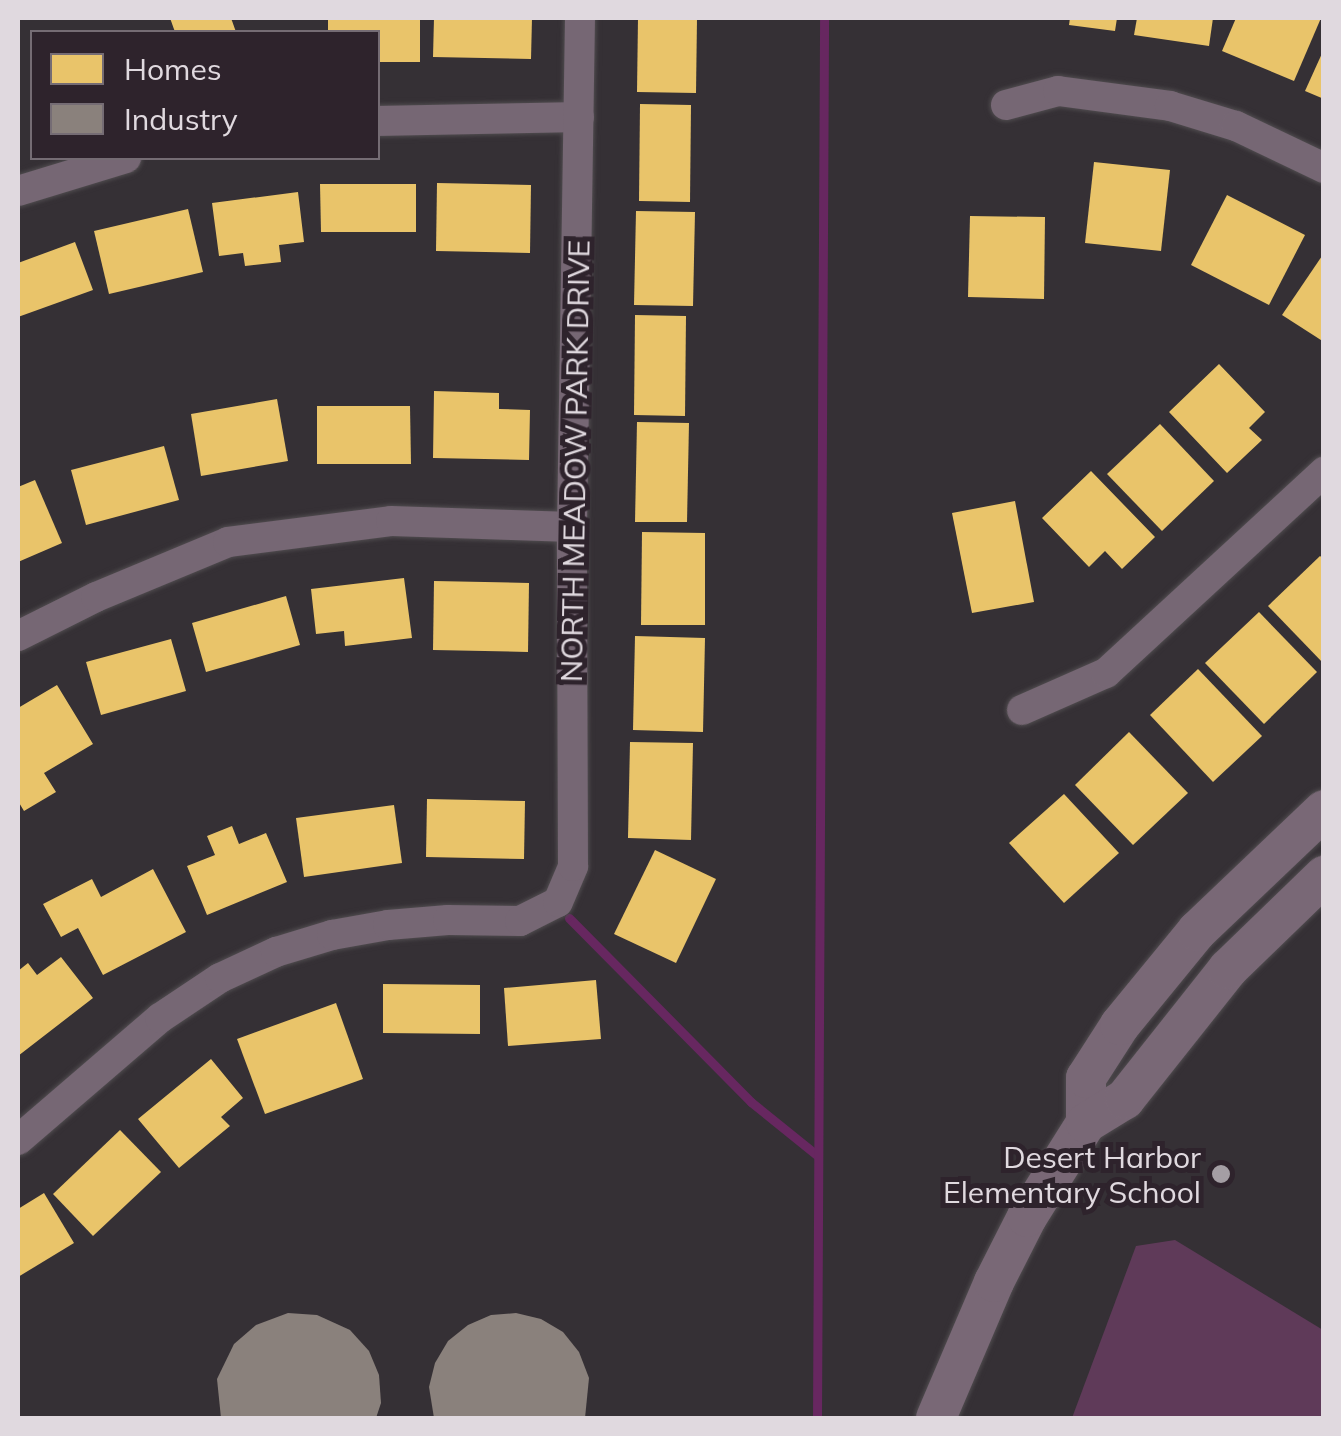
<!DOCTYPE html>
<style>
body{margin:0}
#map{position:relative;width:1341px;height:1436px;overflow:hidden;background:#353035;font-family:Mulish,sans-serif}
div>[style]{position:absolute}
.green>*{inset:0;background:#5f3a59}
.homes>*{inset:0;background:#e9c46a}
.industry>*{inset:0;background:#8a817c}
.stream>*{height:9px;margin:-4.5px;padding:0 4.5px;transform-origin:4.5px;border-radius:4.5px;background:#672760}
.roads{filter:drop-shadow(0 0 2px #504c4f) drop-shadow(0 0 2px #504c4f)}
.minor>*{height:30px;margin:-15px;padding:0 15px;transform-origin:15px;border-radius:15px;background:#766774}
.secondary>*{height:40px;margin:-20px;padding:0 20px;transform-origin:20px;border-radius:20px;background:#796876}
.dots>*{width:28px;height:28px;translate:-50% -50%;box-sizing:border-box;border:5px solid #2e232c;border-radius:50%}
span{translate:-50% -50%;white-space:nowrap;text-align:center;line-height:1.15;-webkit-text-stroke:10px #2e232c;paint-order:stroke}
.street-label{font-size:30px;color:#e0d9df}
.poi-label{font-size:30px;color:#e0d9df}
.right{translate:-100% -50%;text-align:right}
.frame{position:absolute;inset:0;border:20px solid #e0d9df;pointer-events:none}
.legend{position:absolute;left:30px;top:30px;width:350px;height:130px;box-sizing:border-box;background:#2e232c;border:2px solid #756c74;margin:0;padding:12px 18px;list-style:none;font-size:30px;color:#e0d9df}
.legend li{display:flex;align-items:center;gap:20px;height:50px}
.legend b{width:50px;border:2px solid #756c74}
</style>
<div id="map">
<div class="green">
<div style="clip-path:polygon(1175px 1240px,1323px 1330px,1323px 1418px,1072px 1418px,1136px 1246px)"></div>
</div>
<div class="homes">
<div style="clip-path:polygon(170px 18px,231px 18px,236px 32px,175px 32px)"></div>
<div style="clip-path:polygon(328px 18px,420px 18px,420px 62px,378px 62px,378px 32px,328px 32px)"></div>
<div style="clip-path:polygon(434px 18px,532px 18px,531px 59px,433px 57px)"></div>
<div style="clip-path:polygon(638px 18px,697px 18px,696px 93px,637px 92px)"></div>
<div style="clip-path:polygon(1070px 18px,1117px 18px,1115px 31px,1069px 25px)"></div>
<div style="clip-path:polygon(1137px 18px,1213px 18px,1209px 46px,1134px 35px)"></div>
<div style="clip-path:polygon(1236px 18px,1321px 18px,1294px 81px,1222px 51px)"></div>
<div style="clip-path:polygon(1324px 49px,1324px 99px,1305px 91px)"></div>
<div style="clip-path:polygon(640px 104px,691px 105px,690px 202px,639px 201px)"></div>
<div style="clip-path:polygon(1094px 162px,1170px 170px,1161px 251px,1085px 243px)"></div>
<div style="clip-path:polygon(437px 183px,531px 185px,530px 253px,436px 251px)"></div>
<div style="clip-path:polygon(320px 184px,416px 184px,416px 232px,321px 232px)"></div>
<div style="clip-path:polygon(298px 192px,304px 242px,279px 245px,281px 262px,245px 266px,243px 253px,219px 256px,212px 203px)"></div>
<div style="clip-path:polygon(1227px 195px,1305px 235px,1269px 305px,1191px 265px)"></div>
<div style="clip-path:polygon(188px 209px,203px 272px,109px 294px,94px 231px)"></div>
<div style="clip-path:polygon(636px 211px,695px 212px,693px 306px,634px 305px)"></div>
<div style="clip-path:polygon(970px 216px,1045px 217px,1044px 299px,968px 297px)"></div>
<div style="clip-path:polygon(75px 242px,93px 290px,18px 317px,18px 263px)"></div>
<div style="clip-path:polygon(1324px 253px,1324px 342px,1282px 315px)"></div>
<div style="clip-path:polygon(635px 315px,686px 316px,685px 416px,634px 415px)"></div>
<div style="clip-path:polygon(1219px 364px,1265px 412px,1249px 428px,1262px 440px,1227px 473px,1169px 412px)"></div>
<div style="clip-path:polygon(434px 391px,499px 393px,499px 409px,530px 410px,529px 460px,433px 458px)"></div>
<div style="clip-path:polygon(277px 399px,288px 461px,201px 476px,191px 414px)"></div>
<div style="clip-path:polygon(317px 406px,410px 406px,411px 464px,317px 464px)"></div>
<div style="clip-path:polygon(637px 422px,689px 423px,687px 522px,635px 522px)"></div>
<div style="clip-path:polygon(1160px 424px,1214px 481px,1162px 531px,1107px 474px)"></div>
<div style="clip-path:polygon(164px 446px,179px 500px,86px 525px,71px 470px)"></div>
<div style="clip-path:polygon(1091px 471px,1155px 537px,1122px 569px,1105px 551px,1089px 567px,1042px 518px)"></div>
<div style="clip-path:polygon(35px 480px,62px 543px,18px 562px,18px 487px)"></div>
<div style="clip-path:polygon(1015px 501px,1034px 602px,972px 613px,952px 513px)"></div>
<div style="clip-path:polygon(642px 532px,705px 533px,705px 625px,641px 625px)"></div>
<div style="clip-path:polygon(1320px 556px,1324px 559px,1324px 664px,1268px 606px)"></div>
<div style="clip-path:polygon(404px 578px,412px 638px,345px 646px,344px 631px,316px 634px,311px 589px)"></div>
<div style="clip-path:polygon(434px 581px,529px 583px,528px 652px,433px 650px)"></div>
<div style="clip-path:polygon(286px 596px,300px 645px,206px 672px,192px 623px)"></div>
<div style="clip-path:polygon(1259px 612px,1317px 672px,1264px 724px,1205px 663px)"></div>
<div style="clip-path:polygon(635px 636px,705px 638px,703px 732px,633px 730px)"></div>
<div style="clip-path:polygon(171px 639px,186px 691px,101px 715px,86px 662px)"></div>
<div style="clip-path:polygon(1198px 669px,1262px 736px,1213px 782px,1150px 715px)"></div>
<div style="clip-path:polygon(57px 685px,93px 744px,44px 773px,56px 792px,24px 811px,18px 801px,18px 708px)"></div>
<div style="clip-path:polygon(1129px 732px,1188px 793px,1133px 845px,1075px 785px)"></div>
<div style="clip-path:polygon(630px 742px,693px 743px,691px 840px,628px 838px)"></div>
<div style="clip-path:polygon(1064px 794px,1119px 853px,1064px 903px,1009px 843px)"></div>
<div style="clip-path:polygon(427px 799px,525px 801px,524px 859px,426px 857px)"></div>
<div style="clip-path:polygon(394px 805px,402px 863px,304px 877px,296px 818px)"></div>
<div style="clip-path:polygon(232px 826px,239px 844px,266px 833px,287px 882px,207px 915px,187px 866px,215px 855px,207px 836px)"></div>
<div style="clip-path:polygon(655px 850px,716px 879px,676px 963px,614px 934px)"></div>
<div style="clip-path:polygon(153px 869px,186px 932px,103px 975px,78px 928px,61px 937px,43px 904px,92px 879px,101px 897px)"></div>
<div style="clip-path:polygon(61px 957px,93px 998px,18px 1056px,18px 971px,28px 963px,37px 975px)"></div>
<div style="clip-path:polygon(596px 980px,601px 1039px,508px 1046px,504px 988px)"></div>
<div style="clip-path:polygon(383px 984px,480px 985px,480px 1034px,383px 1033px)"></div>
<div style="clip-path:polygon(336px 1003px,363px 1079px,265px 1114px,237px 1039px)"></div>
<div style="clip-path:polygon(211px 1059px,243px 1098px,221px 1117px,230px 1126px,179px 1168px,138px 1119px)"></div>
<div style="clip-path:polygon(120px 1130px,161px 1172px,93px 1236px,53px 1194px)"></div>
<div style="clip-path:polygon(44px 1193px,74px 1243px,18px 1277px,18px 1209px)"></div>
</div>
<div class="industry">
<div style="clip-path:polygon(288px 1313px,317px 1315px,350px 1330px,369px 1351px,379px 1375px,381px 1403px,376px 1418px,221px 1418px,217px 1379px,234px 1344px,256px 1325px)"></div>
<div style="clip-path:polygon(516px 1313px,541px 1319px,563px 1332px,579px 1352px,589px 1378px,585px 1418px,434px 1418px,429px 1387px,435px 1363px,448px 1341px,468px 1325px,491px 1315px)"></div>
</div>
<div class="stream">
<div style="left:569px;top:918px;width:259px;rotate:45.3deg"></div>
<div style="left:751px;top:1102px;width:86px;rotate:38.9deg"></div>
<div style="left:817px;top:1418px;width:1400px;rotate:-89.71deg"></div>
</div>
<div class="roads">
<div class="minor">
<div style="left:1006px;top:105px;width:54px;rotate:-15.1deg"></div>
<div style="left:1058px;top:91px;width:113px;rotate:7.6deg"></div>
<div style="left:1170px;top:106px;width:69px;rotate:16.9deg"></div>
<div style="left:1236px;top:126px;width:98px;rotate:25.5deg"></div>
<div style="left:378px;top:121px;width:201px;rotate:-1.1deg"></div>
<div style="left:18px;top:191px;width:113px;rotate:-17deg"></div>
<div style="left:18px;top:636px;width:87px;rotate:-26.6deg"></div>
<div style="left:96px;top:597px;width:143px;rotate:-22.6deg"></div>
<div style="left:228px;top:542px;width:164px;rotate:-7.3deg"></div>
<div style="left:391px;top:521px;width:181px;rotate:1.9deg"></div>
<div style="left:1022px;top:710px;width:92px;rotate:-23.8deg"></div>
<div style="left:1106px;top:673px;width:297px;rotate:-42.7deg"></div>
<div style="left:18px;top:1140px;width:187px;rotate:-40.7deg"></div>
<div style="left:160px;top:1018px;width:72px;rotate:-33.7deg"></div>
<div style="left:220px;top:978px;width:62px;rotate:-24.9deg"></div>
<div style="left:276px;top:952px;width:59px;rotate:-16.9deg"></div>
<div style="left:332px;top:935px;width:57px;rotate:-10.1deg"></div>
<div style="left:388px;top:925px;width:60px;rotate:-4.8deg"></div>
<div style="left:448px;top:920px;width:72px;rotate:0.8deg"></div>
<div style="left:520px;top:921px;width:42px;rotate:-26.6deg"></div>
<div style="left:558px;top:902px;width:39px;rotate:-67deg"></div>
<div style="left:573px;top:866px;width:339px;rotate:-90.2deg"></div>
<div style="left:572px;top:527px;width:509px;rotate:-89.1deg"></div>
</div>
<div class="secondary">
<div style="left:1086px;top:1123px;width:45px;rotate:-90deg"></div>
<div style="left:1086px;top:1078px;width:63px;rotate:-57.3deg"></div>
<div style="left:1120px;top:1025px;width:122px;rotate:-50.7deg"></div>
<div style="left:1197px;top:931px;width:175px;rotate:-43.6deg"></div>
<div style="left:936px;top:1418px;width:148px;rotate:-66.9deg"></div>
<div style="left:994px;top:1282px;width:73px;rotate:-63.1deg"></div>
<div style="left:1027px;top:1217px;width:111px;rotate:-57.9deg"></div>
<div style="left:1086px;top:1123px;width:46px;rotate:-31.6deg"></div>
<div style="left:1125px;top:1099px;width:166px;rotate:-51.6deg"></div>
<div style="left:1228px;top:969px;width:134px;rotate:-44.1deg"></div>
</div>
</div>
<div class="dots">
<div style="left:1221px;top:1174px;background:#a49ea4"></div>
</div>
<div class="street-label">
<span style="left:575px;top:461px;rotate:-89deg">NORTH MEADOW PARK DRIVE</span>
</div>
<div class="poi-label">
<span class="right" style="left:1201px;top:1174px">Desert Harbor<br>Elementary School</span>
</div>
<div class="frame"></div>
<ul class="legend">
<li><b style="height:28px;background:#e9c46a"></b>Homes</li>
<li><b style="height:28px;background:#8a817c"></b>Industry</li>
</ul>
</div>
